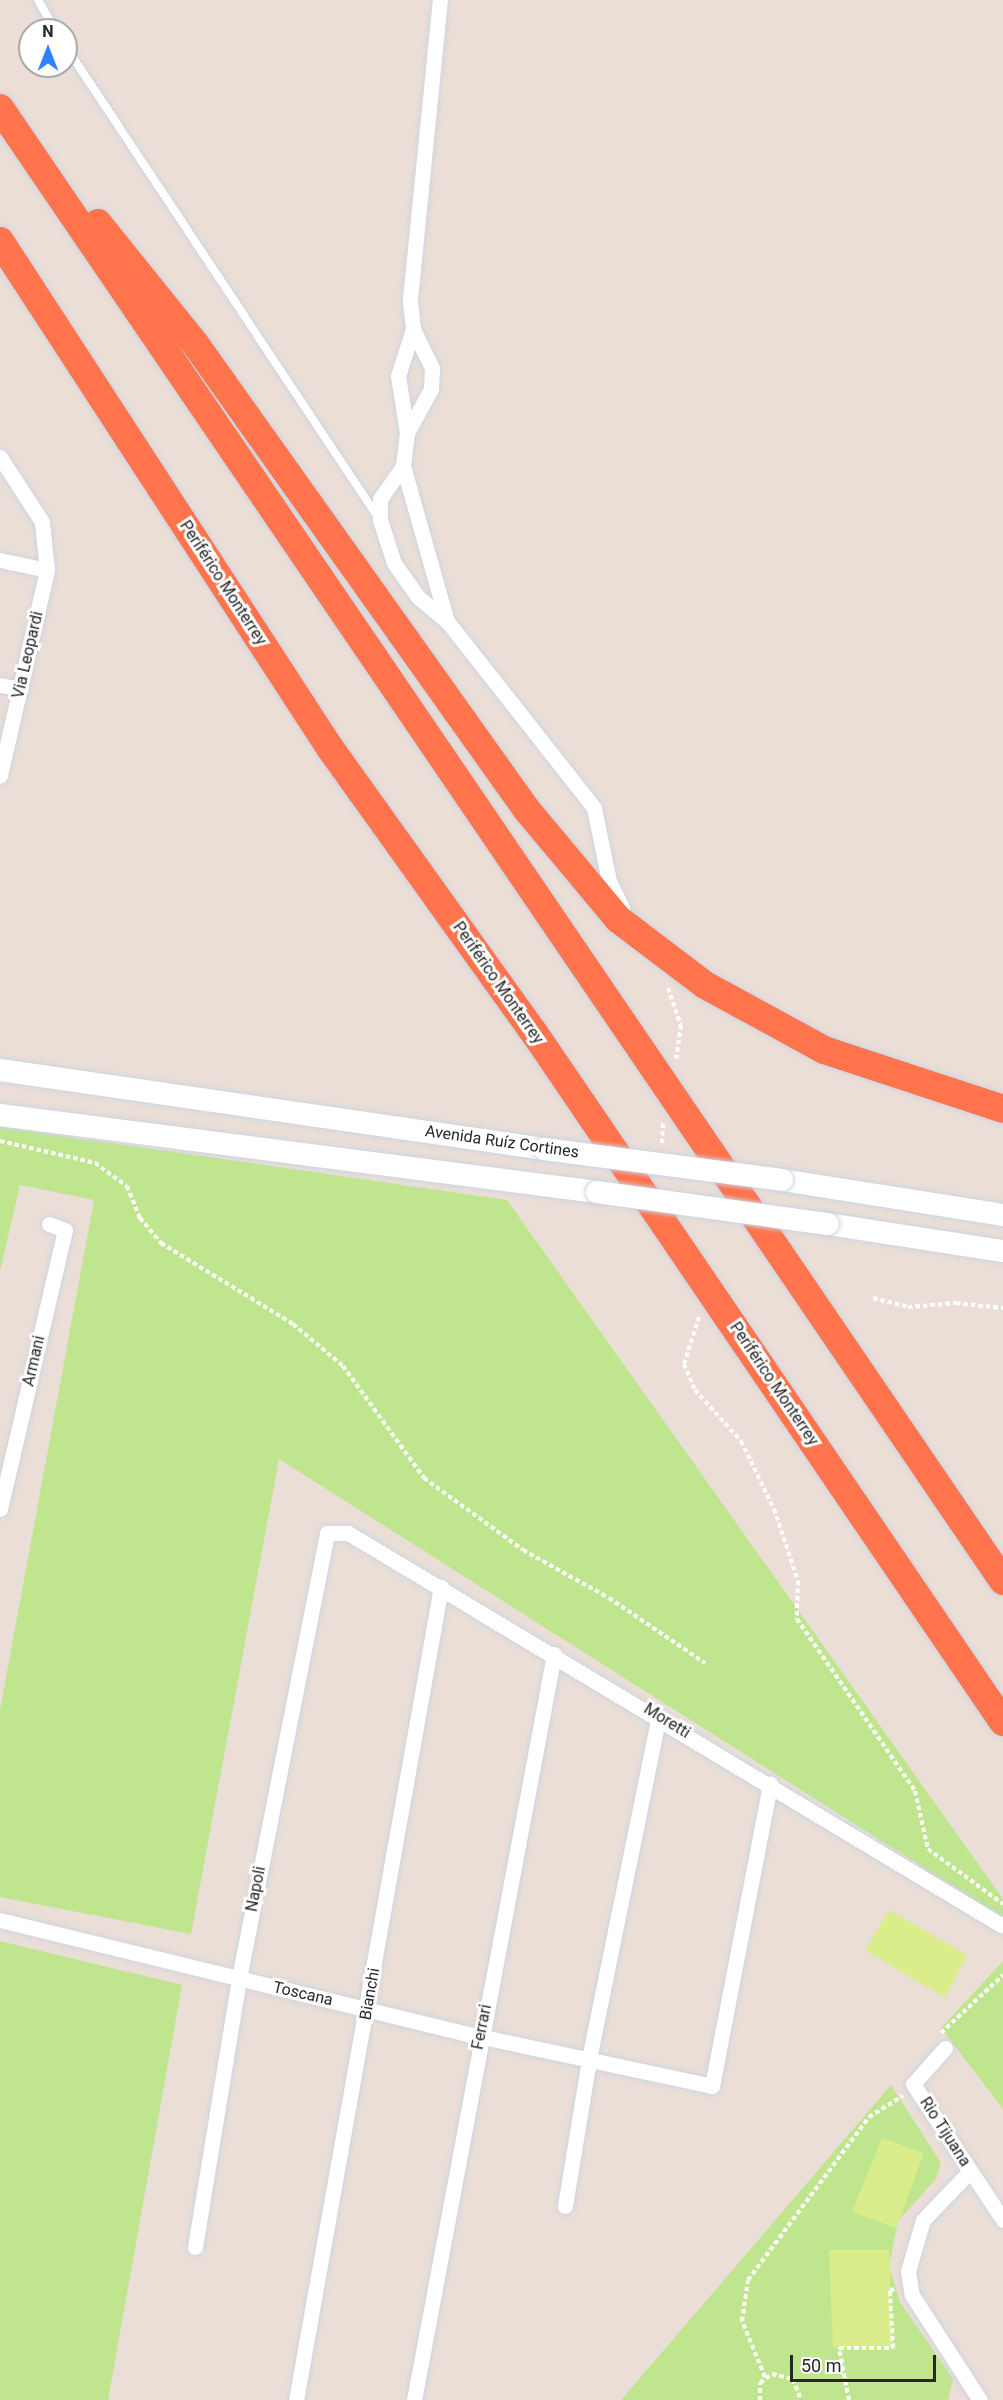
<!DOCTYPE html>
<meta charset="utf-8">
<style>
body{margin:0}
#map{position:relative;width:1003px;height:2400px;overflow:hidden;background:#ebded7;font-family:Roboto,sans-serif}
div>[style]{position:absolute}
.green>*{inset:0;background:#bfe58f}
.pitch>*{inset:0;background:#d9ed8a}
.path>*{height:4px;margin-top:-2px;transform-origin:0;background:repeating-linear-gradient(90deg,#fff 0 4.5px,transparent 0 7.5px)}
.roads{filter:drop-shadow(0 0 2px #ccd5e1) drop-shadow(0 0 2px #ccd5e1)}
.service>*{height:8px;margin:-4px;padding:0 4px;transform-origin:4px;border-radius:4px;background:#fff}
.minor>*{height:15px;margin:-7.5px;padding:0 7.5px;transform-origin:7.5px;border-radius:7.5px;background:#fff}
.secondary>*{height:22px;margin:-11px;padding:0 11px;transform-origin:11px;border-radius:11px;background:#fff}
.motorway>*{height:28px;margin:-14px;padding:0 14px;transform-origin:14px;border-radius:14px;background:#ff734d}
.bridges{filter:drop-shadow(0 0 2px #ccd5e1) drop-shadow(0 0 2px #ccd5e1)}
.secondary-bridge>*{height:22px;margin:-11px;padding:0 11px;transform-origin:11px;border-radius:11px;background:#fff}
span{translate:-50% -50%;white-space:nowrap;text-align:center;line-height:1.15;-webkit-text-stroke:6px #fff;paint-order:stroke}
.street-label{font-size:16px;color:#272727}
.north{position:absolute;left:18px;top:18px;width:60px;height:60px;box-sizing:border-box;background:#fff;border:2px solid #a9a9a9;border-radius:50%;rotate:0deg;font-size:16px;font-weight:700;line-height:24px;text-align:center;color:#272727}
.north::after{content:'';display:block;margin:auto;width:21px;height:27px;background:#2f83ff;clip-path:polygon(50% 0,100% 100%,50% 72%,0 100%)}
.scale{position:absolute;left:790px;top:2355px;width:146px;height:27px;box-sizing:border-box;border:3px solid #272727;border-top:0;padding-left:8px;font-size:18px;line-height:21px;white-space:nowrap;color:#272727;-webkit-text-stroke:4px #fff;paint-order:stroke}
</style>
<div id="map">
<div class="green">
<div style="clip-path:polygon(0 1127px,507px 1200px,1003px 1899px,1003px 1918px,279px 1459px,191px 1934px,0 1897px,0 1710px,94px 1200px,20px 1185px,0 1271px)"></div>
<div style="clip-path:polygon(0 1941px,182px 1985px,108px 2400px,0 2400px)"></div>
<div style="clip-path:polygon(1003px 1961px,1003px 2109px,941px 2028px)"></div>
<div style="clip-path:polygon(891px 2085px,941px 2163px,936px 2179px,898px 2221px,889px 2266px,900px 2302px,953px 2379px,948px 2400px,621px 2400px)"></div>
</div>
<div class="pitch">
<div style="clip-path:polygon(889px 1910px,967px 1955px,945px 1998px,865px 1950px)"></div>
<div style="clip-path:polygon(882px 2138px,924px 2153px,896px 2228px,852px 2212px)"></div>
<div style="clip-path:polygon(829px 2250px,889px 2250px,893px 2348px,833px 2348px)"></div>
</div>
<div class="path">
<div style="left:668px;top:988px;width:39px;rotate:71deg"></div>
<div style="left:681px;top:1025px;width:34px;rotate:98deg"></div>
<div style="left:0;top:1141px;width:98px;rotate:13deg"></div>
<div style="left:95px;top:1163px;width:39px;rotate:36deg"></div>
<div style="left:127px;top:1186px;width:35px;rotate:68deg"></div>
<div style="left:140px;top:1218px;width:33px;rotate:50deg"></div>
<div style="left:161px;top:1243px;width:155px;rotate:31.5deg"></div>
<div style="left:293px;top:1324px;width:65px;rotate:40deg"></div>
<div style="left:343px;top:1366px;width:138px;rotate:54.1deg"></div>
<div style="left:424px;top:1478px;width:122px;rotate:36deg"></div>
<div style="left:523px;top:1550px;width:98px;rotate:29.2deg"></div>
<div style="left:609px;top:1598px;width:116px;rotate:34.1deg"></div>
<div style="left:662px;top:1143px;width:22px;rotate:-87deg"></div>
<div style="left:873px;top:1298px;width:36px;rotate:14deg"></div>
<div style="left:908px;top:1307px;width:48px;rotate:-4.8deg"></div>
<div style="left:956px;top:1303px;width:47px;rotate:6.1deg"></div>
<div style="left:699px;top:1317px;width:49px;rotate:107.7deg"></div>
<div style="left:684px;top:1364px;width:28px;rotate:67deg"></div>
<div style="left:695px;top:1390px;width:69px;rotate:48deg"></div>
<div style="left:741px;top:1441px;width:76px;rotate:64.1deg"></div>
<div style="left:774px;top:1509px;width:76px;rotate:71.6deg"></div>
<div style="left:798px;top:1581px;width:38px;rotate:92deg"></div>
<div style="left:797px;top:1619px;width:209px;rotate:55.5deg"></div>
<div style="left:915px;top:1791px;width:59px;rotate:77.4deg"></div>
<div style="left:928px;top:1849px;width:93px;rotate:36.3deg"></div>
<div style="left:941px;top:2033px;width:85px;rotate:-43.1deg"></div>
<div style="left:765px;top:2377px;width:61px;rotate:-112.3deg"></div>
<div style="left:742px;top:2321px;width:41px;rotate:-81.7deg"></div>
<div style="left:748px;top:2280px;width:203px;rotate:-53.4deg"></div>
<div style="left:869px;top:2117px;width:40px;rotate:-32deg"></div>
<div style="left:760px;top:2400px;width:17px;rotate:-90deg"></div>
<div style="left:760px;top:2383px;width:15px;rotate:-37deg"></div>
<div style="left:772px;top:2374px;width:22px;rotate:13deg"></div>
<div style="left:793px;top:2379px;width:22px;rotate:69deg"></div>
<div style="left:849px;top:2400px;width:53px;rotate:-100.9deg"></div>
<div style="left:839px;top:2348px;width:54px"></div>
<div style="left:893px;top:2348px;width:58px;rotate:-93deg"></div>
<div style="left:890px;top:2290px;width:6px;rotate:-9deg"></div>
</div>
<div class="roads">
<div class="service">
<div style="left:38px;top:0;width:34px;rotate:60deg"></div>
<div style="left:66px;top:47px;width:563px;rotate:56.45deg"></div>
</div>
<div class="minor">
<div style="left:413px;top:329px;width:49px;rotate:107.7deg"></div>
<div style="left:398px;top:376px;width:58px;rotate:81deg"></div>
<div style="left:407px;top:433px;width:33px;rotate:97deg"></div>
<div style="left:403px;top:466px;width:161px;rotate:74.2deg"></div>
<div style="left:407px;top:433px;width:50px;rotate:-61.4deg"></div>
<div style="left:431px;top:389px;width:21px;rotate:-87deg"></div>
<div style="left:432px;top:368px;width:43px;rotate:-116deg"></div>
<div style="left:413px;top:329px;width:30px;rotate:-96deg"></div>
<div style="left:410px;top:299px;width:301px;rotate:-84.3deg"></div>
<div style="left:0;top:457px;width:77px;rotate:57.1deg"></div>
<div style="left:42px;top:522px;width:48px;rotate:84.1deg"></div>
<div style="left:47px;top:570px;width:211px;rotate:102.9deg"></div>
<div style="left:403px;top:466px;width:40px;rotate:124.9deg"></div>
<div style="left:380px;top:499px;width:21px;rotate:90deg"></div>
<div style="left:380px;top:520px;width:45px;rotate:72deg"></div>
<div style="left:394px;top:563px;width:42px;rotate:54.8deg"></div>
<div style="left:418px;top:597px;width:38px;rotate:40deg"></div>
<div style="left:447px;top:621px;width:238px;rotate:51.8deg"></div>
<div style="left:594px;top:808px;width:75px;rotate:78.4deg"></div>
<div style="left:609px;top:881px;width:30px;rotate:64deg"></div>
<div style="left:0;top:560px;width:48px;rotate:12deg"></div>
<div style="left:0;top:685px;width:21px;rotate:11deg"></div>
<div style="left:0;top:1509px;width:286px;rotate:-76.9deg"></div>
<div style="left:65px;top:1230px;width:17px;rotate:-159deg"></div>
<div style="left:0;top:1920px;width:487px;rotate:13.7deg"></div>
<div style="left:473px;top:2035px;width:244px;rotate:12deg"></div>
<div style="left:712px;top:2086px;width:308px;rotate:-79.1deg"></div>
<div style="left:945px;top:2048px;width:48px;rotate:131.6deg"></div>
<div style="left:913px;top:2084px;width:163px;rotate:56.5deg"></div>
<div style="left:970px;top:2171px;width:68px;rotate:133.8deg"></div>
<div style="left:923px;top:2220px;width:53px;rotate:106.4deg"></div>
<div style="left:908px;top:2271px;width:24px;rotate:81deg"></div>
<div style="left:912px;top:2295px;width:125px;rotate:57.1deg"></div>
<div style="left:565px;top:2206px;width:149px;rotate:-80.7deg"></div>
<div style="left:589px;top:2059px;width:350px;rotate:-78.5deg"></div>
<div style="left:195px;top:2247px;width:273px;rotate:-80.7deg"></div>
<div style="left:239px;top:1978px;width:454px;rotate:-78.8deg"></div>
<div style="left:327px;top:1533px;width:21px"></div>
<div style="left:348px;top:1533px;width:762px;rotate:30.98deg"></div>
<div style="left:296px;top:2400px;width:826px;rotate:-79.89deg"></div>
<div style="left:414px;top:2400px;width:759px;rotate:-79.37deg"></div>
</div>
<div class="secondary">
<div style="left:0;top:1070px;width:550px;rotate:8.26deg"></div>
<div style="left:0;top:1115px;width:602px;rotate:7.35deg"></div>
<div style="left:782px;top:1180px;width:224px;rotate:9deg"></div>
<div style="left:828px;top:1224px;width:177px;rotate:8.8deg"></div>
</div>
<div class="motorway">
<div style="left:0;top:108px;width:1782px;rotate:55.75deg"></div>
<div style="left:98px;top:223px;width:156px;rotate:51.2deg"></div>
<div style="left:196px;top:345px;width:571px;rotate:54.56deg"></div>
<div style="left:527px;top:810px;width:142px;rotate:50.1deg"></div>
<div style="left:618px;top:919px;width:109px;rotate:37.2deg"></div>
<div style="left:705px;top:985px;width:136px;rotate:28.6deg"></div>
<div style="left:824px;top:1050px;width:188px;rotate:18.2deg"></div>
<div style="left:0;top:241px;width:605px;rotate:56.94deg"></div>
<div style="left:330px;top:748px;width:352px;rotate:54.4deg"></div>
<div style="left:535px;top:1034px;width:832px;rotate:55.78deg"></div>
</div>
</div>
<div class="bridges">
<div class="secondary-bridge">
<div style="left:544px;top:1149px;width:240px;rotate:7.4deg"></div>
<div style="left:597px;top:1192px;width:233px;rotate:7.9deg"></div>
</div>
</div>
<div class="street-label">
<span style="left:223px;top:583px;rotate:57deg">Periférico Monterrey</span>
<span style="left:28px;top:655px;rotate:-77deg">Via Leopardi</span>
<span style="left:498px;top:983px;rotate:55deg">Periférico Monterrey</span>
<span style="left:502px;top:1142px;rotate:8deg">Avenida Ruíz Cortines</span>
<span style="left:34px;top:1361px;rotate:-77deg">Armani</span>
<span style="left:774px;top:1384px;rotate:56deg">Periférico Monterrey</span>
<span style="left:667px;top:1721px;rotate:32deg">Moretti</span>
<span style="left:256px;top:1889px;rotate:-79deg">Napoli</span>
<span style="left:303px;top:1994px;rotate:13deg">Toscana</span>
<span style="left:370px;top:1994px;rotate:-80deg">Bianchi</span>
<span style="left:482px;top:2027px;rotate:-79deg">Ferrari</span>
<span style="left:945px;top:2132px;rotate:57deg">Rio Tijuana</span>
</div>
<div class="north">N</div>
<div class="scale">50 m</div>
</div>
